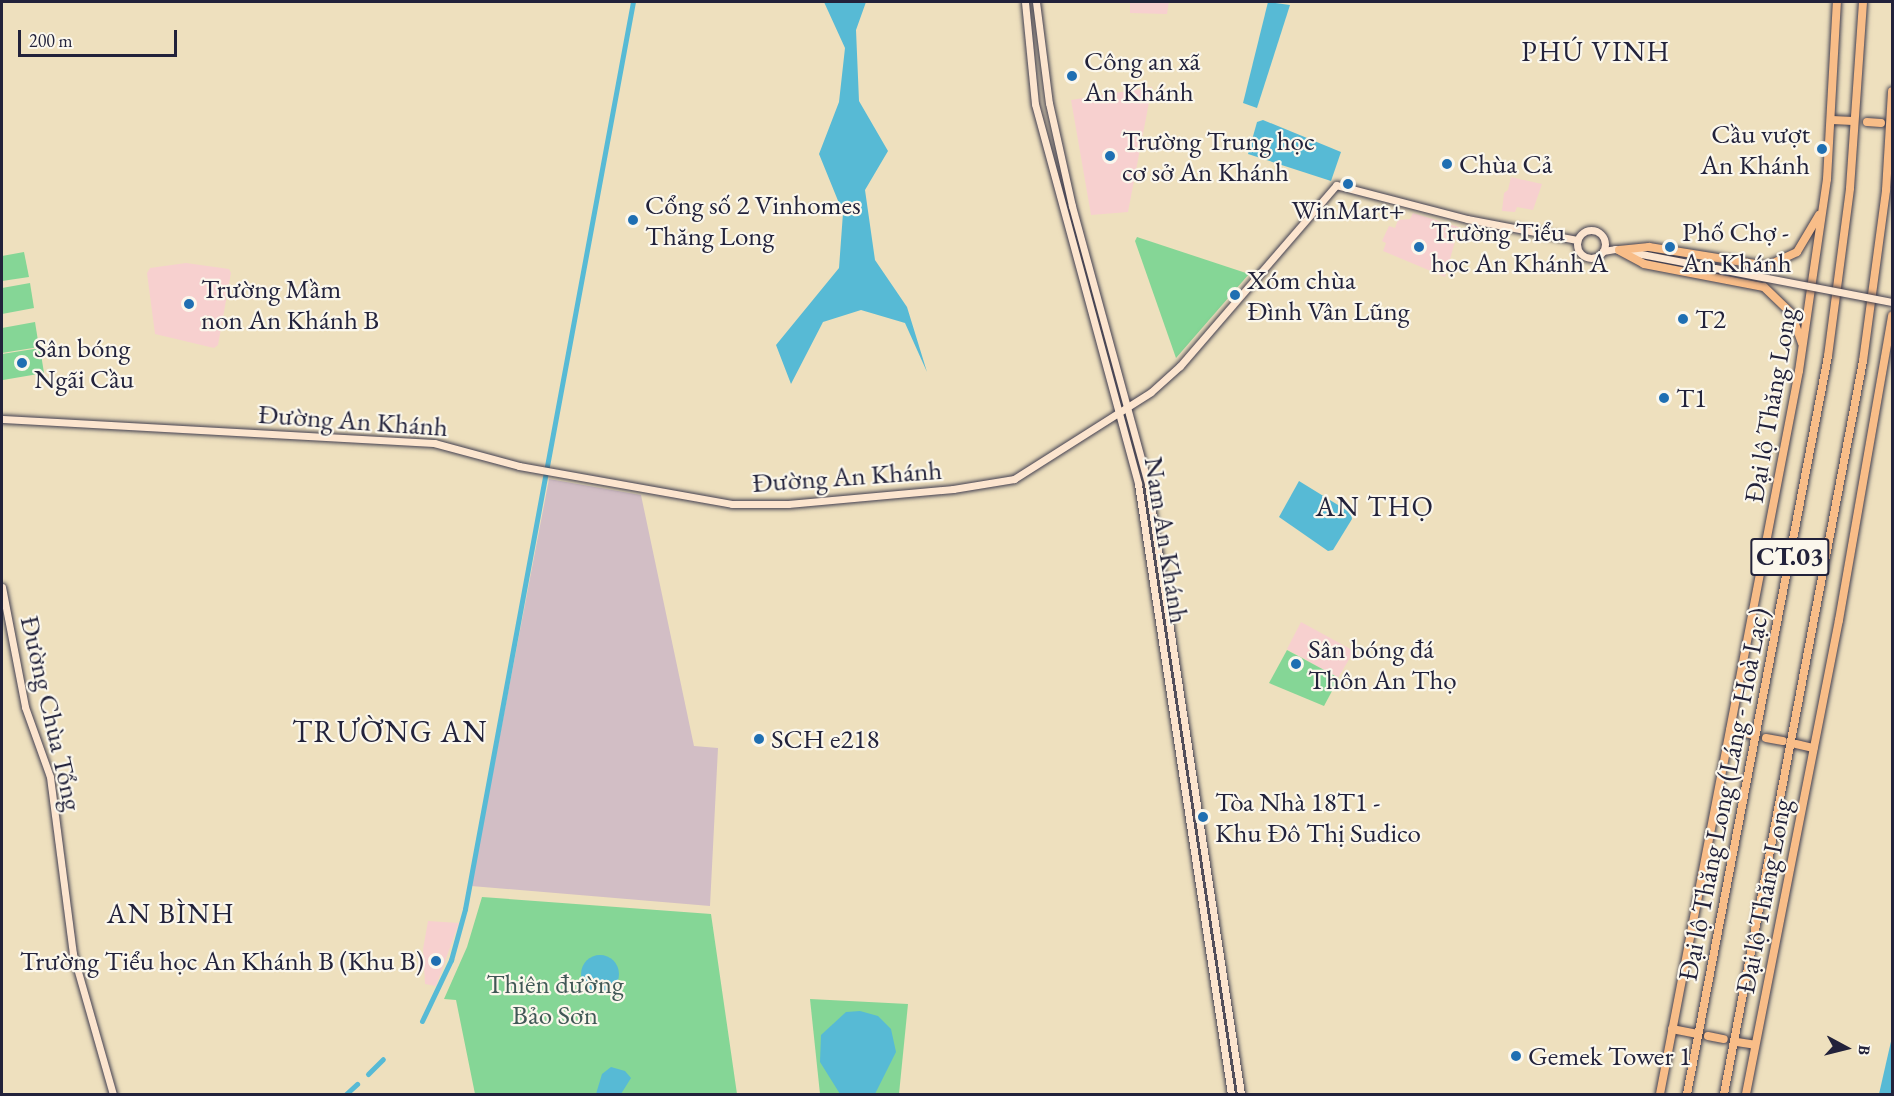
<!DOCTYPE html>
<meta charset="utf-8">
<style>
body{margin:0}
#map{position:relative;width:1894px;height:1096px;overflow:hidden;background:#eee0be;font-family:"EB Garamond",serif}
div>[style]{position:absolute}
.built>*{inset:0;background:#f7d0cf}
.industrial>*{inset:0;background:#d2bec5}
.green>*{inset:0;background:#85d696}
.water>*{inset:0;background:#57bad5}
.round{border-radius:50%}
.canal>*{height:5px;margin:-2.5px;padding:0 2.5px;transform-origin:2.5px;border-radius:2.5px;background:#57bad5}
.roads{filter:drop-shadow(0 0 2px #413e4f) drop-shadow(0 0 2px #413e4f)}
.secondary>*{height:7px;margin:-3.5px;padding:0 3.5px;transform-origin:3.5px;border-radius:3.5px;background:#fce5cf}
.secondary>.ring{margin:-3.5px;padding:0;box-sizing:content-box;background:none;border:7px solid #fce5cf;border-radius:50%}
.primary>*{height:8px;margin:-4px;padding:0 4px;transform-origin:4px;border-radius:4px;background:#f8bd88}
.highway>*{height:8px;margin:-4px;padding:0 4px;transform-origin:4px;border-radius:4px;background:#f8bd88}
.bridges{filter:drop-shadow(0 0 2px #413e4f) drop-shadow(0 0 2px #413e4f)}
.secondary-bridge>*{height:7px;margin:-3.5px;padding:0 3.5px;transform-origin:3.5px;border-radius:3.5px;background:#fce5cf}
.dots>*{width:16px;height:16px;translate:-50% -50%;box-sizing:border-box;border:3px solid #fbf7ec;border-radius:50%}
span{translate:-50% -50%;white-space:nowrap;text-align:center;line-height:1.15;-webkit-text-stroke:4.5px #fbf7ec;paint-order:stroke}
.shield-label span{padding:2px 4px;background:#fbf7ec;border:2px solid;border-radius:4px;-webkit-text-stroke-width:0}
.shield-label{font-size:26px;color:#22223b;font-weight:700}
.poi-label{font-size:27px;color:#22223b}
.left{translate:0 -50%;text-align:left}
.right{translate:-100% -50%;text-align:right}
.street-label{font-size:27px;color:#22223b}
.park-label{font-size:27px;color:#405856}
.neighbourhood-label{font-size:28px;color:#22223b;letter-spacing:1.5px}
.quarter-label{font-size:30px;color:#22223b;letter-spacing:1.5px}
.frame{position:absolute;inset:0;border:3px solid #22223b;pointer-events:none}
.north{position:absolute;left:1816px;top:1018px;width:60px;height:60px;-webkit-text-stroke:4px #fbf7ec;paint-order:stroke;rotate:97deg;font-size:16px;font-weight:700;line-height:24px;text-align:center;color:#22223b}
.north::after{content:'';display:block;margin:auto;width:21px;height:27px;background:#22223b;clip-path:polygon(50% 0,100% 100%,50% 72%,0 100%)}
.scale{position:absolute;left:18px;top:30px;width:159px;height:27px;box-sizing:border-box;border:3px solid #22223b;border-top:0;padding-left:8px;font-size:18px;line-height:21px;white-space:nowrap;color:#22223b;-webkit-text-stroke:4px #fbf7ec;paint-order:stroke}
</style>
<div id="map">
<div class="built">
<div style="clip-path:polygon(1130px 2px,1169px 2px,1167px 14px,1130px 13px)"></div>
<div style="clip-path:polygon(1152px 87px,1128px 212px,1091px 215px,1071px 100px)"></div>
<div style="clip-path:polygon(1511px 177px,1542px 184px,1533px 210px,1517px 207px,1515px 212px,1502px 211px,1504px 193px,1508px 190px)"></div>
<div style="clip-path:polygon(1413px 213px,1459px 227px,1445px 277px,1383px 251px,1386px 243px,1382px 241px,1389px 226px,1395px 228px,1398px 220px,1410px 219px)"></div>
<div style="clip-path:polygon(186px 263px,229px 269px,231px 273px,218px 345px,214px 348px,155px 334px,147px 273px,150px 268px)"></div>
<div style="clip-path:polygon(1301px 622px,1354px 651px,1338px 678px,1287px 649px)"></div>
<div style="clip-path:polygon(428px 921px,459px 923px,436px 986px,425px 984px,423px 949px)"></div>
</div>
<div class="industrial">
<div style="clip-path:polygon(549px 479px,641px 495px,694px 746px,718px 748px,710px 906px,471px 886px)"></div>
</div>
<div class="green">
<div style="clip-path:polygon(1137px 237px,1249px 274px,1176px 358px,1135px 241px)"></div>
<div style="clip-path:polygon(24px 252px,29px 277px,2px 281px,2px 256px)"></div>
<div style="clip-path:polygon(30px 283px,34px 308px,2px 314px,2px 288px)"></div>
<div style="clip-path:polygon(35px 322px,39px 347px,2px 353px,2px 328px)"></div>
<div style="clip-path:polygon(40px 348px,44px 373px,3px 380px,2px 354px)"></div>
<div style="clip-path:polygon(1287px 650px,1339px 678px,1324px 706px,1269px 683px)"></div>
<div style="clip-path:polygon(482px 897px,711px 914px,737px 1094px,475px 1094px,456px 1000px,444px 999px,467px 947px)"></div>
<div style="clip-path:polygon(810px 999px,908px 1004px,899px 1094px,820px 1094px)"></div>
</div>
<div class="water">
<div style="clip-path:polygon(824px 2px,866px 2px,856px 30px,859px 101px,888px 151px,865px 190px,875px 260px,907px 307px,927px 372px,905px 323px,861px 310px,823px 322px,791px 384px,776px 345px,839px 268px,843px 213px,819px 154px,839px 102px,845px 48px)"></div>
<div style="clip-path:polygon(1268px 2px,1290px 5px,1257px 108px,1243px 103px)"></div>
<div style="clip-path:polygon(1263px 120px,1341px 152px,1331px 181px,1248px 154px,1257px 122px)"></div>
<div style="clip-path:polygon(1299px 481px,1351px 513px,1352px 519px,1333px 550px,1328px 551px,1279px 517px)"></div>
<div class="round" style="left:581px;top:955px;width:38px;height:38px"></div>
<div style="clip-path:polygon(860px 1011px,878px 1016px,891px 1029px,896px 1052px,875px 1094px,840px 1094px,820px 1062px,821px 1035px,846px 1012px)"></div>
<div style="clip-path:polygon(1892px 1037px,1892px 1094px,1879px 1094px)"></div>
<div style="clip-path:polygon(611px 1067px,625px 1071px,631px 1078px,621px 1094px,596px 1094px,602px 1074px)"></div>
</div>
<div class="canal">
<div style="left:422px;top:1021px;width:68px;rotate:-64.6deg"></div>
<div style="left:451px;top:960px;width:53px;rotate:-74.6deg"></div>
<div style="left:465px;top:909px;width:922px;rotate:-79.51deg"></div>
<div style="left:368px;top:1074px;width:21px;rotate:-45deg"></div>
<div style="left:346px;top:1094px;width:15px;rotate:-42deg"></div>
</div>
<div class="roads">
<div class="secondary">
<div style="left:1025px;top:2px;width:102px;rotate:84.4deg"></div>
<div style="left:1035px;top:104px;width:394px;rotate:74.8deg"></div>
<div style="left:1138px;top:484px;width:617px;rotate:81.33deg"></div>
<div style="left:1036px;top:2px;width:102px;rotate:82.7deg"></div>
<div style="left:1049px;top:103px;width:106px;rotate:77.4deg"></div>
<div style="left:1072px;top:206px;width:288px;rotate:74.7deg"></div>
<div style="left:1148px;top:484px;width:617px;rotate:81.33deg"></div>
<div class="ring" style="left:1577px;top:230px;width:21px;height:21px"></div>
<div style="left:1603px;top:251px;width:12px;rotate:-9deg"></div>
<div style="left:1615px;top:249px;width:102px;rotate:10.8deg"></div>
<div style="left:2px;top:419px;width:433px;rotate:3.2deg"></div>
<div style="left:434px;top:443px;width:88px;rotate:15.1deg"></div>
<div style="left:519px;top:466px;width:216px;rotate:10.1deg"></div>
<div style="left:732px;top:504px;width:56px"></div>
<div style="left:788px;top:504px;width:166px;rotate:-5.2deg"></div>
<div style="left:953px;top:489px;width:62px;rotate:-9.3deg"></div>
<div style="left:1014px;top:479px;width:162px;rotate:-32.4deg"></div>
<div style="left:1151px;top:392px;width:39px;rotate:-42deg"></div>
<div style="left:1180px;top:366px;width:239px;rotate:-49.2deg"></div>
<div style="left:1336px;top:185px;width:135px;rotate:14.5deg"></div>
<div style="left:1467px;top:219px;width:112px;rotate:10.8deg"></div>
<div style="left:2px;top:587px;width:122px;rotate:79.1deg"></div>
<div style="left:25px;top:707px;width:74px;rotate:70.3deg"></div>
<div style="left:50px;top:777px;width:178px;rotate:82.6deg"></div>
<div style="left:73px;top:954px;width:146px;rotate:74.1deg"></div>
</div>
<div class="primary">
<div style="left:1832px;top:120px;width:21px;rotate:3deg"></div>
<div style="left:1867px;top:122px;width:14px;rotate:4deg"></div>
<div style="left:1619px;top:250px;width:30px;rotate:-6deg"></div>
<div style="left:1649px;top:247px;width:120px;rotate:9.1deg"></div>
<div style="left:1767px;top:266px;width:33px;rotate:-25deg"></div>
<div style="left:1797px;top:252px;width:43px;rotate:-59.3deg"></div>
<div style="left:1620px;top:251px;width:27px;rotate:28deg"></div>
<div style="left:1644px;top:264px;width:122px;rotate:10.9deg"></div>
<div style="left:1764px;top:287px;width:37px;rotate:44deg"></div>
<div style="left:1791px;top:313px;width:32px;rotate:70deg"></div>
<div style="left:1730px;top:730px;width:25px;rotate:12deg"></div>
<div style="left:1766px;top:738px;width:17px;rotate:10deg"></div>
<div style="left:1796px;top:744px;width:18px;rotate:13deg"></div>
<div style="left:1672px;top:1029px;width:26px;rotate:11deg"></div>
<div style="left:1708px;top:1036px;width:16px;rotate:11deg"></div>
<div style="left:1737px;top:1042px;width:18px;rotate:9deg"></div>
<div style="left:1660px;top:1094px;width:736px;rotate:-79.12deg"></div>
<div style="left:1799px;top:371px;width:194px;rotate:-81.7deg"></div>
<div style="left:1827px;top:179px;width:177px;rotate:-86.8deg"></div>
<div style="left:1746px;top:1094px;width:483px;rotate:-78.9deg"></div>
<div style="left:1839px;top:620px;width:309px;rotate:-80.1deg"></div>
</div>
<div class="highway">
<div style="left:1687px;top:1094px;width:751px;rotate:-79.18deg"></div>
<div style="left:1828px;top:356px;width:169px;rotate:-82.5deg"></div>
<div style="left:1850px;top:188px;width:186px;rotate:-86deg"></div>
<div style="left:1724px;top:1094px;width:746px;rotate:-79.26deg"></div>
<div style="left:1863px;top:361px;width:173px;rotate:-82.3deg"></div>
<div style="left:1886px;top:190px;width:99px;rotate:-86.5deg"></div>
</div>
</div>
<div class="bridges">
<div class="secondary-bridge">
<div style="left:1715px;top:268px;width:180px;rotate:10.9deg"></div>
</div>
</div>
<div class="dots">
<div style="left:1072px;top:76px;background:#1f6fb2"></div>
<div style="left:1822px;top:149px;background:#1f6fb2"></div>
<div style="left:1110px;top:156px;background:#1f6fb2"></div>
<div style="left:1447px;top:164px;background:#1f6fb2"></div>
<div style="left:1348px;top:184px;background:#1f6fb2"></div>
<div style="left:633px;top:220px;background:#1f6fb2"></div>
<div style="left:1419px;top:247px;background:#1f6fb2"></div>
<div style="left:1670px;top:247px;background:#1f6fb2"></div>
<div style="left:1235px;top:295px;background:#1f6fb2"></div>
<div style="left:189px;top:304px;background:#1f6fb2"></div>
<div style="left:1683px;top:319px;background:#1f6fb2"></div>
<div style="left:22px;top:363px;background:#1f6fb2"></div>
<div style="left:1664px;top:398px;background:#1f6fb2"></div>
<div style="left:1296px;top:664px;background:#1f6fb2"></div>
<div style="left:759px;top:739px;background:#1f6fb2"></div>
<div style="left:1203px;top:817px;background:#1f6fb2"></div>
<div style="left:436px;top:961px;background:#1f6fb2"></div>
<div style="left:1516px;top:1056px;background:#1f6fb2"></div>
</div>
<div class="shield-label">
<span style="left:1790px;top:557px">CT.03</span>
</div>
<div class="poi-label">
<span class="left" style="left:1084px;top:76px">Công an xã<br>An Khánh</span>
<span class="right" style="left:1810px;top:149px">Cầu vượt<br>An Khánh</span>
<span class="left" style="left:1122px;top:156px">Trường Trung học<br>cơ sở An Khánh</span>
<span class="left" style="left:1459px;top:164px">Chùa Cả</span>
<span class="left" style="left:645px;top:220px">Cổng số 2 Vinhomes<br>Thăng Long</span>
<span style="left:1348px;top:210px">WinMart+</span>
<span class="left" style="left:1431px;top:247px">Trường Tiểu<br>học An Khánh A</span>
<span class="left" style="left:1682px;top:247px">Phố Chợ -<br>An Khánh</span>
<span class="left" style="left:1247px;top:295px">Xóm chùa<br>Đình Vân Lũng</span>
<span class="left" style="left:201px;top:304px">Trường Mầm<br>non An Khánh B</span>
<span class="left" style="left:1695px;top:319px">T2</span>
<span class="left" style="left:34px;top:363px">Sân bóng<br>Ngãi Cầu</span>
<span class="left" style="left:1676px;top:398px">T1</span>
<span class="left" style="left:1308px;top:664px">Sân bóng đá<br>Thôn An Thọ</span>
<span class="left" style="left:771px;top:739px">SCH e218</span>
<span class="left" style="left:1215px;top:817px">Tòa Nhà 18T1 -<br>Khu Đô Thị Sudico</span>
<span class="right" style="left:424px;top:961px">Trường Tiểu học An Khánh B (Khu B)</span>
<span class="left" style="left:1528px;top:1056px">Gemek Tower 1</span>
</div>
<div class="street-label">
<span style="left:1770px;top:405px;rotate:-80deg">Đại lộ Thăng Long</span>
<span style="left:353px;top:420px;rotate:4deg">Đường An Khánh</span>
<span style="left:847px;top:476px;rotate:-4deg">Đường An Khánh</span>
<span style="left:1167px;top:540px;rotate:81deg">Nam An Khánh</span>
<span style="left:52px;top:713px;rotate:77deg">Đường Chùa Tổng</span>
<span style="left:1723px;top:794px;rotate:-79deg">Đại lộ Thăng Long (Láng - Hoà Lạc)</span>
<span style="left:1763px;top:896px;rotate:-79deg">Đại lộ Thăng Long</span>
</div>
<div class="park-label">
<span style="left:555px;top:999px">Thiên đường<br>Bảo Sơn</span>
</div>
<div class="neighbourhood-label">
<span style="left:1596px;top:51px">PHÚ VINH</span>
<span style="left:1375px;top:506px">AN THỌ</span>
<span style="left:171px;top:913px">AN BÌNH</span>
</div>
<div class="quarter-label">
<span style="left:390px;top:732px">TRƯỜNG AN</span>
</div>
<div class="frame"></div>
<div class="north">B</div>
<div class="scale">200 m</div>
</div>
